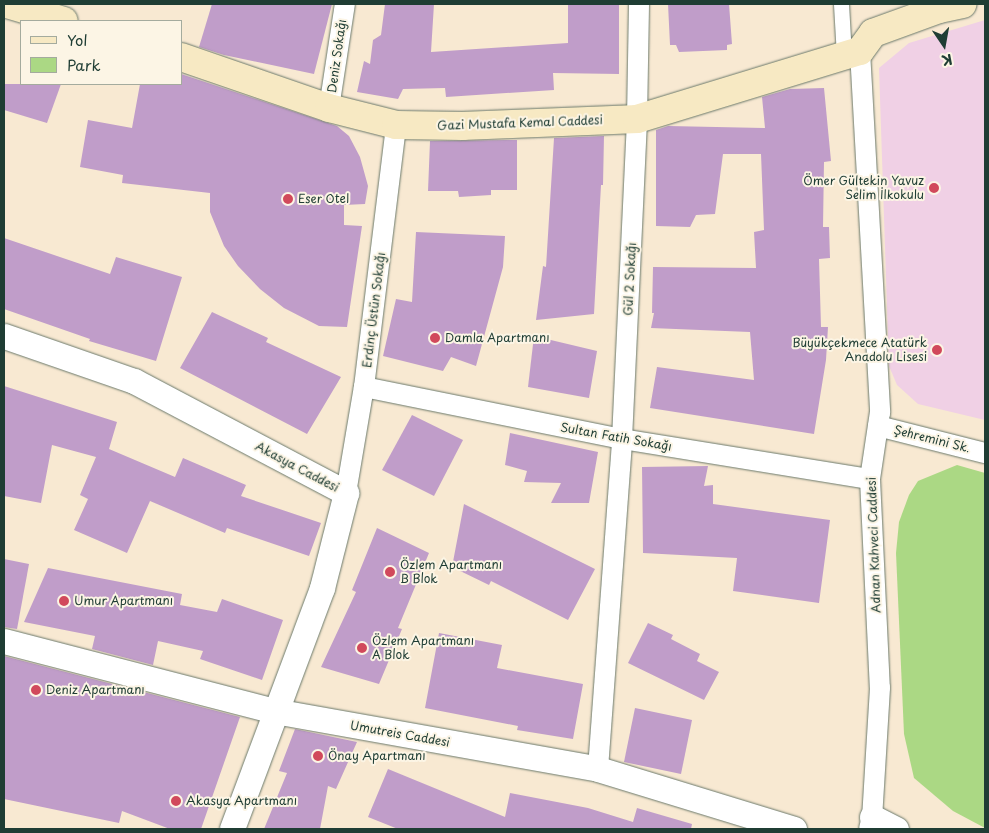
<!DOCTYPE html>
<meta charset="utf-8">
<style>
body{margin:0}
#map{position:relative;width:989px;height:833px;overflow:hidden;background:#f8e9d2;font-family:"Playpen Sans",sans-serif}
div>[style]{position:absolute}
.built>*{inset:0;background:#f0d0e5}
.green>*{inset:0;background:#abd884}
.building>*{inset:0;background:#c09dc9}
.roads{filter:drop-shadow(0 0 1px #6b796b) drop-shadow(0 0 1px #6b796b)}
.pedestrian>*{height:15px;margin:-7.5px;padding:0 7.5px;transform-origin:7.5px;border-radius:7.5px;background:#fff}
.minor>*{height:20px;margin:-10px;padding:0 10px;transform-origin:10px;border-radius:10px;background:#fff}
.tertiary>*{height:25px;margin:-12.5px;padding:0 12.5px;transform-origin:12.5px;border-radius:12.5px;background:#fff}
.secondary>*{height:28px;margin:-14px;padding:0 14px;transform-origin:14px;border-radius:14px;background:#f7e9c3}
.dots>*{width:14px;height:14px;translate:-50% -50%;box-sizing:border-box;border:2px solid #fcf5e5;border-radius:50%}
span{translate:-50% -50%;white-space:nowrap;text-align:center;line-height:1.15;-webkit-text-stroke:4px #fcf5e5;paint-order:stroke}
.street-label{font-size:12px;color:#1f3d34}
.poi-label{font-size:12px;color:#1f3d34}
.right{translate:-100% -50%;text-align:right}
.left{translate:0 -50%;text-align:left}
.frame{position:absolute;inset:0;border:5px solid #1f3d34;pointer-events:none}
.legend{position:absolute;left:20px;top:20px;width:162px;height:65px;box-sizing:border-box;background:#fcf5e5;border:1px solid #a4ab9e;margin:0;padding:6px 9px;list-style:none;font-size:15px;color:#1f3d34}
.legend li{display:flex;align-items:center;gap:10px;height:25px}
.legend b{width:25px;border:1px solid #a4ab9e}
.north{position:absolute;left:919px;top:20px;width:50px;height:50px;-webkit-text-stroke:4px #fcf5e5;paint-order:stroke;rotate:168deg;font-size:14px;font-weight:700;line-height:20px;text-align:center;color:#1f3d34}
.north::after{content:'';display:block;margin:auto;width:18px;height:22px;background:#1f3d34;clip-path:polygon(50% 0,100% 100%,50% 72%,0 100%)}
</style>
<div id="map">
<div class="built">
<div style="clip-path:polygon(985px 20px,985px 420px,918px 404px,897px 385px,889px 366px,879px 68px,909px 43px)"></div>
</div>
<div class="green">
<div style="clip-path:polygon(957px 465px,985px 473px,985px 828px,953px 811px,914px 778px,904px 734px,896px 553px,899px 522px,909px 495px,918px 481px)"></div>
</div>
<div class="building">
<div style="clip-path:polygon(212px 4px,332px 4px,314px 74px,224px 55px,199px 47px)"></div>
<div style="clip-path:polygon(385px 4px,434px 4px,431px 52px,568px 43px,568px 4px,619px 4px,619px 74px,553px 73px,554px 90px,446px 97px,445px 88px,403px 89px,398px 99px,357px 92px,364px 61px,370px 64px,373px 40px,381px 35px)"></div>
<div style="clip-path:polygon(668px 4px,729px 4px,732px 44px,727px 45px,727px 50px,679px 52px,676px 45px,670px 45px)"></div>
<div style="clip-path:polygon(181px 74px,337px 126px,349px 136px,360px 157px,368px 186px,365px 204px,344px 205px,344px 225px,362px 226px,347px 327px,319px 326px,284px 308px,260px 289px,238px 266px,224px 246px,210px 212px,210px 193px,122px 183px,123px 175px,80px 167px,88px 120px,132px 128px,140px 84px,181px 84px)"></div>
<div style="clip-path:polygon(4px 84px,61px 84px,47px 123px,4px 110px)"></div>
<div style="clip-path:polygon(824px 88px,831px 161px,824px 162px,823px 227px,829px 227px,830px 258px,819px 259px,821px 327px,828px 327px,826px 360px,814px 434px,650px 408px,657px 367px,754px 380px,750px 332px,651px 328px,654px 313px,652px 313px,653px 267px,756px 268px,754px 232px,764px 230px,761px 154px,723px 154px,715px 214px,696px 215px,690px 227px,656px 226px,656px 130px,668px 126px,765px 128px,762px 97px,790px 89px)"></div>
<div style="clip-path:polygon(604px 136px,603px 185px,601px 185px,594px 314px,536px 320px,543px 266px,546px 267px,554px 138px)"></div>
<div style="clip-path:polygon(507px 140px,517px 140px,517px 190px,491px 190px,491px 195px,459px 197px,458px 191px,428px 191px,430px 141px)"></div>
<div style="clip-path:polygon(416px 232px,505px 236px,503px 267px,476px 366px,451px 357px,443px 371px,383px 356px,396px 299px,412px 302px)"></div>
<div style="clip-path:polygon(4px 238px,110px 274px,116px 257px,182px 277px,156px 361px,89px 341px,90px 339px,4px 309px)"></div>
<div style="clip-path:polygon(212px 312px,268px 338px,266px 342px,341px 377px,307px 434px,180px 368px)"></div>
<div style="clip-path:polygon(534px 336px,597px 351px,589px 398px,528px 387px)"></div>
<div style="clip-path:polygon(4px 386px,117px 422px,109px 449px,175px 477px,183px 458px,246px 485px,241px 496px,321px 523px,309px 556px,227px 528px,225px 533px,150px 501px,127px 553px,74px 530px,88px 499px,80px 495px,96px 457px,52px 445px,41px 503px,4px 496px)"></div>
<div style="clip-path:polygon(412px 415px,463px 440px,434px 496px,382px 470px)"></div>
<div style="clip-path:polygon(510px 433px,598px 452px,589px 503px,551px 503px,561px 483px,524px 482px,527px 471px,505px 465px)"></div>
<div style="clip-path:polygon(708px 466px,704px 486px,713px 485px,713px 504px,830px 520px,819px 603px,733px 591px,737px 558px,643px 553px,642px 467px)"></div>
<div style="clip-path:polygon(464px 504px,595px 569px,568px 620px,491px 581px,489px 585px,452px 567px)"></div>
<div style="clip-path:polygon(377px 528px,429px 553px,398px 628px,402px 629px,379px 684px,321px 667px,356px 592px,352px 590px)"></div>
<div style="clip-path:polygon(4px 559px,29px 564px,17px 629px,4px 627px)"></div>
<div style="clip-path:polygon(48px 568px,182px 594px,180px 605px,217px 612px,222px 599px,283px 620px,262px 680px,200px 659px,203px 651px,158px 641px,153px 665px,92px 649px,95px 636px,24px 622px)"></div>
<div style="clip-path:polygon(648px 623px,673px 635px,671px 639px,700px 654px,697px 661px,719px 672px,704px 700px,628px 663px)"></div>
<div style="clip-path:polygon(439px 633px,502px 645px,497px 668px,583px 684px,573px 739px,517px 730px,518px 726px,425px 708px)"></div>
<div style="clip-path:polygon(4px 656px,240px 717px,201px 829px,170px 829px,122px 811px,119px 823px,4px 799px)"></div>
<div style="clip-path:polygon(635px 708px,692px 720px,681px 774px,624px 762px)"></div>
<div style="clip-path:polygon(295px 729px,357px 742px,336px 789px,328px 786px,320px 829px,264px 829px,287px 773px,279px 771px)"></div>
<div style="clip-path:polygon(388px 769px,505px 817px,510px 793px,588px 808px,633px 822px,637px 808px,692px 824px,691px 829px,398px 829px,368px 817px)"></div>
</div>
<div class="roads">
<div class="pedestrian">
<div style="left:841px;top:4px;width:52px;rotate:86.7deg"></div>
</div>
<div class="minor">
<div style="left:860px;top:51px;width:362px;rotate:86.8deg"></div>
<div style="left:880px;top:412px;width:68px;rotate:98.5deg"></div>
<div style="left:870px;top:479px;width:209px;rotate:87.3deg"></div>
<div style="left:880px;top:688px;width:129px;rotate:93.5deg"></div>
<div style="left:872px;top:817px;width:12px;rotate:104deg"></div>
<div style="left:329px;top:108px;width:105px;rotate:-81.3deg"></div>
<div style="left:364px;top:387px;width:263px;rotate:11.4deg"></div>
<div style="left:622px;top:439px;width:251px;rotate:9.2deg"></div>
<div style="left:878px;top:426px;width:110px;rotate:14.2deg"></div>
<div style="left:346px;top:493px;width:108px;rotate:-80.4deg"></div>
<div style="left:364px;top:387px;width:264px;rotate:-83deg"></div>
<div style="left:598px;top:769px;width:331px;rotate:-85.8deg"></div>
<div style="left:622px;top:439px;width:320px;rotate:-87.3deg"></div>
<div style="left:637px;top:119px;width:115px;rotate:-89deg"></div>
</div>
<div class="tertiary">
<div style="left:4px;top:336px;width:138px;rotate:19.1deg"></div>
<div style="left:134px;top:381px;width:240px;rotate:27.8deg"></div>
<div style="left:346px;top:493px;width:98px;rotate:104.2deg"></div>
<div style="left:322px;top:588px;width:257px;rotate:110.5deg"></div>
<div style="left:4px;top:641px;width:279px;rotate:14.5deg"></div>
<div style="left:274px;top:711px;width:329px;rotate:10.1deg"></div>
<div style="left:598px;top:769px;width:205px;rotate:17deg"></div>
<div style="left:872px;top:817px;width:27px;rotate:27deg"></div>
</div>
<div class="secondary">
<div style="left:7px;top:4px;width:59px;rotate:16.6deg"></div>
<div style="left:181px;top:57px;width:157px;rotate:19deg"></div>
<div style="left:329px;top:108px;width:69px;rotate:14.2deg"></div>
<div style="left:396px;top:125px;width:67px;rotate:0.9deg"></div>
<div style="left:463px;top:126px;width:174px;rotate:-2.3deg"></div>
<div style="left:637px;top:119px;width:233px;rotate:-17deg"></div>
<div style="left:860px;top:51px;width:22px;rotate:-54deg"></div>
<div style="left:873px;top:33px;width:70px;rotate:-20deg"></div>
<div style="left:939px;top:9px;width:24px;rotate:-12deg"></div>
</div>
</div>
<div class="dots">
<div style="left:934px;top:188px;background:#d1495b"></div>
<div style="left:288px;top:199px;background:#d1495b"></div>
<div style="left:435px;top:338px;background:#d1495b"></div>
<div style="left:937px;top:350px;background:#d1495b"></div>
<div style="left:390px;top:572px;background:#d1495b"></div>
<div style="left:64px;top:601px;background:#d1495b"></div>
<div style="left:362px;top:648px;background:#d1495b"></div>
<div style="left:36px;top:690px;background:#d1495b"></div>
<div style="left:318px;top:756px;background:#d1495b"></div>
<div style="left:176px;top:801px;background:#d1495b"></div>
</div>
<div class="street-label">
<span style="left:337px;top:56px;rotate:-82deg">Deniz Sokağı</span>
<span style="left:520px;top:123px;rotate:-2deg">Gazi Mustafa Kemal Caddesi</span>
<span style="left:630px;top:279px;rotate:-87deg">Gül 2 Sokağı</span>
<span style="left:374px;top:310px;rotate:-83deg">Erdinç Üstün Sokağı</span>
<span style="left:616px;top:437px;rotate:10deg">Sultan Fatih Sokağı</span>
<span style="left:932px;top:439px;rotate:14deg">Şehremini Sk.</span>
<span style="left:297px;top:467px;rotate:28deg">Akasya Caddesi</span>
<span style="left:874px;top:545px;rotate:-92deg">Adnan Kahveci Caddesi</span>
<span style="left:400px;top:734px;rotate:10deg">Umutreis Caddesi</span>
</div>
<div class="poi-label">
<span class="right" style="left:924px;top:188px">Ömer Gültekin Yavuz<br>Selim İlkokulu</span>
<span class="left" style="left:298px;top:199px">Eser Otel</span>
<span class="left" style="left:445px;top:338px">Damla Apartmanı</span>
<span class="right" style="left:927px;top:350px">Büyükçekmece Atatürk<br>Anadolu Lisesi</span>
<span class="left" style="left:400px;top:572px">Özlem Apartmanı<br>B Blok</span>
<span class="left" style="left:74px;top:601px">Umur Apartmanı</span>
<span class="left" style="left:372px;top:648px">Özlem Apartmanı<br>A Blok</span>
<span class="left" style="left:46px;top:690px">Deniz Apartmanı</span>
<span class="left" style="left:328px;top:756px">Önay Apartmanı</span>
<span class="left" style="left:186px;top:801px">Akasya Apartmanı</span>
</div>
<div class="frame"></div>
<ul class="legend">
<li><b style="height:6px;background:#f7e9c3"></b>Yol</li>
<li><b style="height:14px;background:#abd884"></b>Park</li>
</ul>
<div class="north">K</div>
</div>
